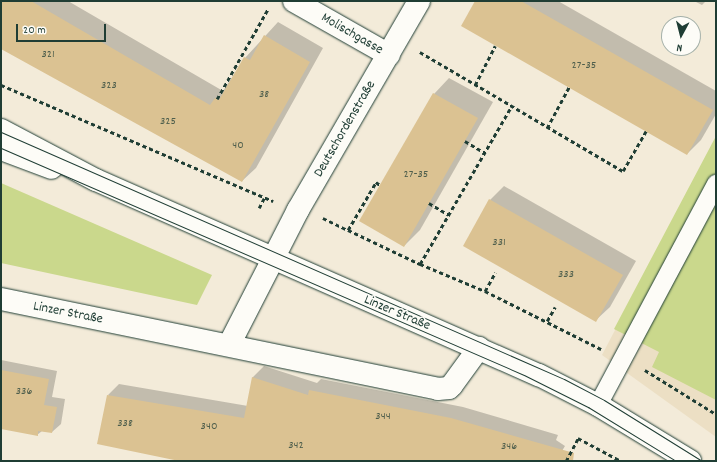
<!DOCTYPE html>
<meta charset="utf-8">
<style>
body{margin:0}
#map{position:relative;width:717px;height:462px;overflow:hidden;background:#f3ebd9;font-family:Dekko,sans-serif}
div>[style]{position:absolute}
.built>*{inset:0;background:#ecdfc4}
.green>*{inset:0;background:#cad88c}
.shadow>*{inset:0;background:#0003}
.building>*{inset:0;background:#dbc292}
.path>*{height:2.5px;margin-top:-1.25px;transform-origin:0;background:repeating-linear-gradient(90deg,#1f3d34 0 4px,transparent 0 7px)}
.roads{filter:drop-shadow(0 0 1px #1f3d34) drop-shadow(0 0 1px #1f3d34)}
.service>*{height:18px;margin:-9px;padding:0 9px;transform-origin:9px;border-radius:9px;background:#fdfcf7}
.minor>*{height:22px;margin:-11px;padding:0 11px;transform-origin:11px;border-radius:11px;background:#fdfcf7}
.tertiary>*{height:22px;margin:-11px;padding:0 11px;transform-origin:11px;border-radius:11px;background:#fdfcf7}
.secondary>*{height:22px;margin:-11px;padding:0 11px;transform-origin:11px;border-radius:11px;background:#fdfcf7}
.tram>*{height:1px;margin:-0.5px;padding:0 0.5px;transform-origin:0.5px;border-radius:0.5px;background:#1f3d34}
span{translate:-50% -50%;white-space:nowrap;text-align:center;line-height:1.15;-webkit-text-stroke:3px #fdfcf7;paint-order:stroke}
.number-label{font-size:12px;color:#4e5e4c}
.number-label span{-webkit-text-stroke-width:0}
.street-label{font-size:14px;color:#1f3d34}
.frame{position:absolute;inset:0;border:2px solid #1f3d34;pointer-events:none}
.north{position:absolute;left:661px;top:16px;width:40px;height:40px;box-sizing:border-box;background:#fdfcf7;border:1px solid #a4b0a9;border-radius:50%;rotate:187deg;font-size:11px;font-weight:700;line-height:16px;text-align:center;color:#1f3d34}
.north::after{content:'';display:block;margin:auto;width:14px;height:18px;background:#1f3d34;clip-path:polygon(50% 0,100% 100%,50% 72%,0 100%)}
.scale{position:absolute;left:16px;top:24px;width:90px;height:18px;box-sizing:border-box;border:2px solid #1f3d34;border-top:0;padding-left:5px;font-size:12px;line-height:14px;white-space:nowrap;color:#1f3d34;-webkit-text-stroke:3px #fdfcf7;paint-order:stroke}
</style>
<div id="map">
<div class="built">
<div style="clip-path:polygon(716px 137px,716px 437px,602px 355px)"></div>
</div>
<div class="green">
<div style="clip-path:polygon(716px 136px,716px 400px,652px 367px,659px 352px,614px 329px)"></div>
<div style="clip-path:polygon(1px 183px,212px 275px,197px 305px,1px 263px)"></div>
</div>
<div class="shadow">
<div style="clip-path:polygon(1px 1px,68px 1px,223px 91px,245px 58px,278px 22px,323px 48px,256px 168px,242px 181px,1px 47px)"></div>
<div style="clip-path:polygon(476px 1px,558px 1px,716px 91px,716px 114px,701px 140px,687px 154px)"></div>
<div style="clip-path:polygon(694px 1px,706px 1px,702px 5px)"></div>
<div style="clip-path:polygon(449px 78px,493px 102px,420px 230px,404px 246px,434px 94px)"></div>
<div style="clip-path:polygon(504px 186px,636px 261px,610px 307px,596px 320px,490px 200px)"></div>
<div style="clip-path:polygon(1px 360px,57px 371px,52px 397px,65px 399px,61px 424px,52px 432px,42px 431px,37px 435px,1px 428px)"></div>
<div style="clip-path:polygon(264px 366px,317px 383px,321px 379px,463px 407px,558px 435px,556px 440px,565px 446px,556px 461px,176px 461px,108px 395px,119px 384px,248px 406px,253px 377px)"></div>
</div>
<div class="building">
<div style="clip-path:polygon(1px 1px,31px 1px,210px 105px,215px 98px,219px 100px,244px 57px,250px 60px,264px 35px,310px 62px,242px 182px,1px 49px)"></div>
<div style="clip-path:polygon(475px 1px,521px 1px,713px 110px,687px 155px,461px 26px)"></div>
<div style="clip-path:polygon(433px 93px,478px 118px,404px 247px,359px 221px)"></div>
<div style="clip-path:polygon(489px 199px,623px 275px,596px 322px,463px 246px)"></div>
<div style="clip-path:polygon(1px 370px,49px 379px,44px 405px,57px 407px,52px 433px,38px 431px,38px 436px,1px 429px)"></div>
<div style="clip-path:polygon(252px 377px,308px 395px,309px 390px,451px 418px,574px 453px,573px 461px,179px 461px,97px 444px,107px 395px,244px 418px)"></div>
</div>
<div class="path">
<div style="left:420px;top:52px;width:235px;rotate:30.4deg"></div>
<div style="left:623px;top:171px;width:46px;rotate:-60.1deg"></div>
<div style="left:1px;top:85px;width:296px;rotate:23.1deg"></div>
<div style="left:475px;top:85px;width:44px;rotate:-62.9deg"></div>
<div style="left:217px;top:99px;width:103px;rotate:-60.5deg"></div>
<div style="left:547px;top:128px;width:47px;rotate:-61.8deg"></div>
<div style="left:465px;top:141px;width:23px;rotate:31deg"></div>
<div style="left:429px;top:203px;width:23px;rotate:31deg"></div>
<div style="left:259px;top:208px;width:11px;rotate:-63deg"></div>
<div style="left:323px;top:218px;width:28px;rotate:26deg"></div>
<div style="left:348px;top:230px;width:56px;rotate:-59.7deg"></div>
<div style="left:376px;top:182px;width:5px;rotate:37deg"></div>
<div style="left:348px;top:230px;width:80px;rotate:25.3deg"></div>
<div style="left:420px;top:264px;width:181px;rotate:-59.9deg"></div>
<div style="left:420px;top:264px;width:70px;rotate:22.6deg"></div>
<div style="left:485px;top:291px;width:130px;rotate:26.6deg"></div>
<div style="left:485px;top:291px;width:21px;rotate:-61deg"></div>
<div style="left:547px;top:321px;width:16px;rotate:-60deg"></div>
<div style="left:645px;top:370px;width:84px;rotate:31.8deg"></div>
<div style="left:566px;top:461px;width:26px;rotate:-62deg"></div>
<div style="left:578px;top:438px;width:49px;rotate:28.1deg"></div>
</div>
<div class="roads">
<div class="service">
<div style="left:598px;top:405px;width:251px;rotate:-61.9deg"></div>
</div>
<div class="minor">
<div style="left:294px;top:1px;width:109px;rotate:29.6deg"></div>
</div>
<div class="tertiary">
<div style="left:273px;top:259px;width:55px;rotate:-63deg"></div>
<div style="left:298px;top:210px;width:241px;rotate:-59.9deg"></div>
</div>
<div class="secondary">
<div style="left:1px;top:130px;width:107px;rotate:27.8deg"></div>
<div style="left:96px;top:180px;width:484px;rotate:23.8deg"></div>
<div style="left:539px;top:375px;width:66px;rotate:27deg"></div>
<div style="left:598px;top:405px;width:108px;rotate:31.3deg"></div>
<div style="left:1px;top:149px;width:54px;rotate:20.4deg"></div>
<div style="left:1px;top:299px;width:446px;rotate:11.6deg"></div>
<div style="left:438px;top:389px;width:11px;rotate:-5deg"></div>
<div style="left:449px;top:388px;width:4px;rotate:-45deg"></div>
<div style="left:452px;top:385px;width:46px;rotate:-53.9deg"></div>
<div style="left:229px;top:345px;width:97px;rotate:-62.9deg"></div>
</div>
</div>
<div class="tram">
<div style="left:1px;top:132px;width:615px;rotate:23.69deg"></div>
<div style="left:564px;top:379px;width:45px;rotate:27.7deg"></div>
<div style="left:604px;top:400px;width:115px;rotate:31.9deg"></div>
<div style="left:1px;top:148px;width:570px;rotate:23.46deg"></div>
<div style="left:524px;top:375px;width:72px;rotate:26.6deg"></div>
<div style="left:588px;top:407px;width:103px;rotate:31.5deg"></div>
</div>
<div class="number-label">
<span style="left:48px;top:55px">321</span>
<span style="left:584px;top:66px">27-35</span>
<span style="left:109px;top:86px">323</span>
<span style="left:264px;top:95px">38</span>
<span style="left:168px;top:122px">325</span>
<span style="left:238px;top:146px">40</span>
<span style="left:416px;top:175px">27-35</span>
<span style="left:499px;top:243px">331</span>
<span style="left:566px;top:275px">333</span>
<span style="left:24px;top:392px">336</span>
<span style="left:383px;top:417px">344</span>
<span style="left:125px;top:424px">338</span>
<span style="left:209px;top:427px">340</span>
<span style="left:296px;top:446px">342</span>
<span style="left:509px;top:447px">346</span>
</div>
<div class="street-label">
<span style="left:352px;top:34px;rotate:30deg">Molischgasse</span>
<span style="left:345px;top:129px;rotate:-60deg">Deutschordenstraße</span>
<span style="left:68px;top:313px;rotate:11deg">Linzer Straße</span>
<span style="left:397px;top:313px;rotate:23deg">Linzer Straße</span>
</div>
<div class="frame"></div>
<div class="north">N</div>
<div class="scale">20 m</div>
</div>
